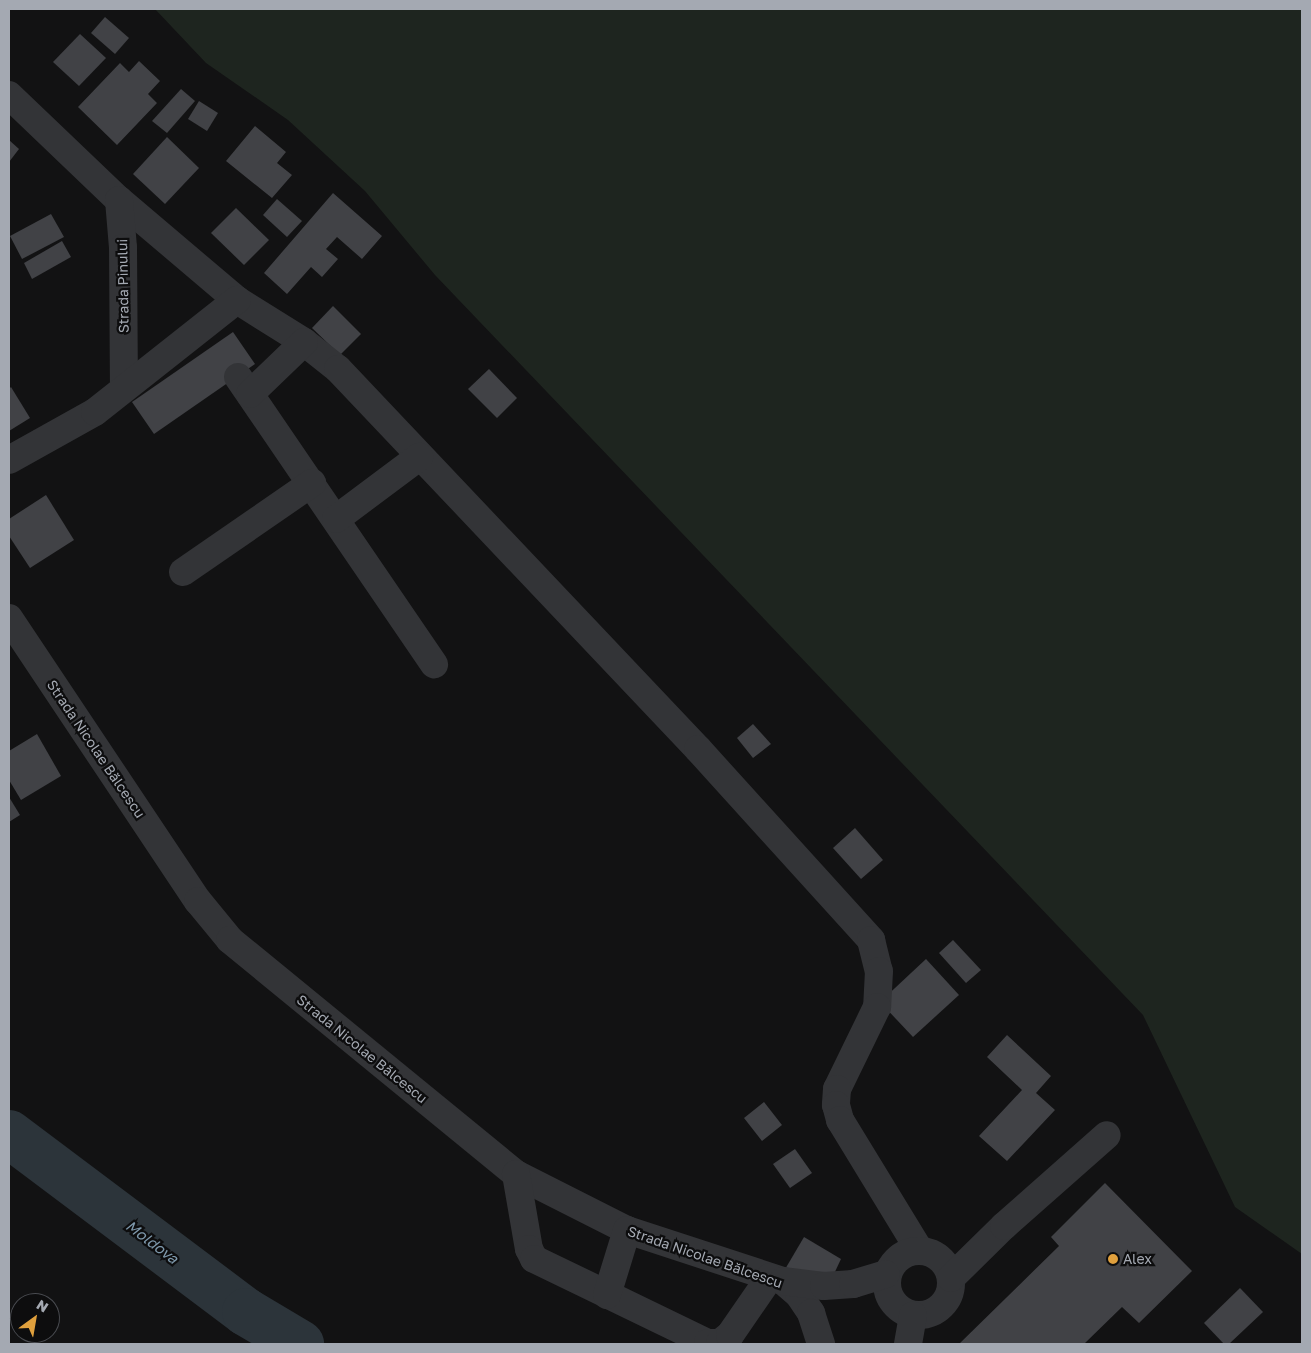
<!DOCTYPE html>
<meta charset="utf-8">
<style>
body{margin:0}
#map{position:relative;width:1311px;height:1353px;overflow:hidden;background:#121213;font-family:"Golos Text",sans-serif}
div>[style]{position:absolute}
.green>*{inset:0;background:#1e251f}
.river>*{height:48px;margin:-24px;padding:0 24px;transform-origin:24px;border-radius:24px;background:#2c343a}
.building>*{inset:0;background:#414246}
.minor>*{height:28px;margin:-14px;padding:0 14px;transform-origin:14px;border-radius:14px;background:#333437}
.minor>.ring{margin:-14px;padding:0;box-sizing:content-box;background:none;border:28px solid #333437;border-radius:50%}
.dots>*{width:14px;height:14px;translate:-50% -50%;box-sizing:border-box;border:2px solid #0d0d0e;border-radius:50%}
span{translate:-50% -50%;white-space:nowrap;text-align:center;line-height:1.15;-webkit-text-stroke:4.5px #0d0d0e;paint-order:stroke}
.street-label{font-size:14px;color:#a4a9b2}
.poi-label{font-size:14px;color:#a4a9b2}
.left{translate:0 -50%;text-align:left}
.water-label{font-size:15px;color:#7e98ab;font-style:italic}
.frame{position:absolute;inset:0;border:10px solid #a4a9b2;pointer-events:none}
.north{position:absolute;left:10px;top:1293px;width:50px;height:50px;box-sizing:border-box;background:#0d0d0e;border:1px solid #494b50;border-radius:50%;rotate:32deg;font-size:14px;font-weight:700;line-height:20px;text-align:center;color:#a4a9b2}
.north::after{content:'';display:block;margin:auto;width:18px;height:22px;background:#e0a03d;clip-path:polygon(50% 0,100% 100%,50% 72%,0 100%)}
</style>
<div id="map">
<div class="green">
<div style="clip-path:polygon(155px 9px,1302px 9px,1302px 1254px,1235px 1207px,1143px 1015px,435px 275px,365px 191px,288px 120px,206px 63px)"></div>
</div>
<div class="river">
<div style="left:9px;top:1134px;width:296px;rotate:36.9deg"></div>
<div style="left:246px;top:1312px;width:63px;rotate:30.7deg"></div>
</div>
<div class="building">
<div style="clip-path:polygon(105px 17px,129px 38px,115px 54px,91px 33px)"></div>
<div style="clip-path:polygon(80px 34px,106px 58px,79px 86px,53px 62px)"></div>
<div style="clip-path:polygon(139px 61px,160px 81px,148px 94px,157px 103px,117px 145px,78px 107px,120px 63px,129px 72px)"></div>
<div style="clip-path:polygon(181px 89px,195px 101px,167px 133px,152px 121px)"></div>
<div style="clip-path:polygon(199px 101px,218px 113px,207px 131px,188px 119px)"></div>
<div style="clip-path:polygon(255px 126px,286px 152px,277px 163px,292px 175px,272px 198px,226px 161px)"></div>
<div style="clip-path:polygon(167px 137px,199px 168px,165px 204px,133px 174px)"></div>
<div style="clip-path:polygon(9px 140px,19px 149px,9px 162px)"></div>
<div style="clip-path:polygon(333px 193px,382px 236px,362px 259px,337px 237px,326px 249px,338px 259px,322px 277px,311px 267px,287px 294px,264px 273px)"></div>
<div style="clip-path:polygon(277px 199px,302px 221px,287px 237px,263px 215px)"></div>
<div style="clip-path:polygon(236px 208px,269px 240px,244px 265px,211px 233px)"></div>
<div style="clip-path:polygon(51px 214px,64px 237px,22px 259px,10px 236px)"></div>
<div style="clip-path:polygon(62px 241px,71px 257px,32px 279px,24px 263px)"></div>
<div style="clip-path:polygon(333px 306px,361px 334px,340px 355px,312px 328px)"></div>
<div style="clip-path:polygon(233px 332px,255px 364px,154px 434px,132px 402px)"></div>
<div style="clip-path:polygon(489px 369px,517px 398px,497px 418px,468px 389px)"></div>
<div style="clip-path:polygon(11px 387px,30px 418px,9px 431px,9px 389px)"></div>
<div style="clip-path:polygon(46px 495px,74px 540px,30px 568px,9px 536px,9px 519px)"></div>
<div style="clip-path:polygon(753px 724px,771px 744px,753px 758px,737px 738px)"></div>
<div style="clip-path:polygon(37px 734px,61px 776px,21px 800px,9px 780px,9px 751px)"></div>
<div style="clip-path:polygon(9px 797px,20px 815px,9px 822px)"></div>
<div style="clip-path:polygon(855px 828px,883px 860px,861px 879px,833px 848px)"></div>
<div style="clip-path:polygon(953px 940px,981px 970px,966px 983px,939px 953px)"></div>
<div style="clip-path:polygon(926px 959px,959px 995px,913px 1037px,880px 1002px)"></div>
<div style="clip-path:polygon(1007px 1035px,1051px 1076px,1036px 1093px,1055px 1110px,1007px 1161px,979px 1136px,1022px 1090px,987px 1057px)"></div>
<div style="clip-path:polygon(764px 1102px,782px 1125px,762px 1141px,744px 1118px)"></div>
<div style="clip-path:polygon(795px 1149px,812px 1173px,790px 1188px,773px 1164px)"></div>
<div style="clip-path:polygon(1105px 1183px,1192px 1271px,1139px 1323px,1122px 1307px,1084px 1344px,959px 1344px,1059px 1246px,1051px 1237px)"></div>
<div style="clip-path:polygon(804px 1237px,841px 1259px,833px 1276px,784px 1271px)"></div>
<div style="clip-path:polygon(1240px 1288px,1263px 1312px,1229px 1344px,1224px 1344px,1204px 1323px)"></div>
</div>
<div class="minor">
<div style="left:9px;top:95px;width:152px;rotate:43.7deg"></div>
<div style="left:119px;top:200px;width:155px;rotate:40.3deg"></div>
<div style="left:237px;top:300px;width:79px;rotate:32.1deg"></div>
<div style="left:304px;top:342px;width:43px;rotate:38.5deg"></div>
<div style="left:338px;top:369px;width:523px;rotate:46.55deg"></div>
<div style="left:698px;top:749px;width:258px;rotate:47.8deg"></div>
<div style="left:871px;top:940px;width:32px;rotate:76deg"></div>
<div style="left:879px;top:971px;width:36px;rotate:93deg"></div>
<div style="left:877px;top:1007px;width:91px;rotate:116deg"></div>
<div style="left:837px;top:1089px;width:16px;rotate:94deg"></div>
<div style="left:836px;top:1105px;width:16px;rotate:75deg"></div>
<div style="left:840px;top:1120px;width:153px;rotate:58.6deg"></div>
<div style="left:119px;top:200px;width:48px;rotate:85.2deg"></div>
<div style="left:123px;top:248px;width:139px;rotate:89.6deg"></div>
<div style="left:238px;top:377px;width:348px;rotate:55.7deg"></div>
<div style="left:250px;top:394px;width:75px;rotate:-43.9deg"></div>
<div style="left:9px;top:460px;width:98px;rotate:-29.2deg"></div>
<div style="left:95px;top:412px;width:181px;rotate:-38.3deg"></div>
<div style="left:336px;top:519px;width:104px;rotate:-36.8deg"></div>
<div style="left:183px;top:572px;width:157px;rotate:-34.6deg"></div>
<div style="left:9px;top:618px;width:340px;rotate:56.3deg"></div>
<div style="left:198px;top:901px;width:50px;rotate:50.6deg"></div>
<div style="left:230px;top:940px;width:370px;rotate:39.3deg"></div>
<div style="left:516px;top:1174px;width:124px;rotate:26.8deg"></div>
<div style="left:627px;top:1230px;width:164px;rotate:18.1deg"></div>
<div style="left:783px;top:1281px;width:21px;rotate:41deg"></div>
<div style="left:799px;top:1295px;width:22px;rotate:56deg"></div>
<div style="left:811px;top:1313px;width:33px;rotate:72deg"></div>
<div style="left:516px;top:1174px;width:76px;rotate:80.2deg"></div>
<div style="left:529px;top:1249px;width:11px;rotate:63deg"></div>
<div style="left:534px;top:1259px;width:193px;rotate:25.8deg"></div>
<div style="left:708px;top:1343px;width:12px"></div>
<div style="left:720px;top:1343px;width:13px;rotate:-39deg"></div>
<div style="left:730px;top:1335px;width:70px;rotate:-55.4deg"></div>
<div class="ring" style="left:887px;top:1251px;width:36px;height:36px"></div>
<div style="left:951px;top:1278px;width:74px;rotate:-44.5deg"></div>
<div style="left:1004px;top:1226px;width:137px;rotate:-41.5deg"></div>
<div style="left:783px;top:1281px;width:41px;rotate:7deg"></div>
<div style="left:824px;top:1286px;width:29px;rotate:-4deg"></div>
<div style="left:853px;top:1284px;width:34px;rotate:-17deg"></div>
<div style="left:607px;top:1295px;width:68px;rotate:-72.9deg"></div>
<div style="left:908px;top:1344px;width:29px;rotate:-80deg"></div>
</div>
<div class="dots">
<div style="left:1113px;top:1259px;background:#e0a03d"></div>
</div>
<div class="street-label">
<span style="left:123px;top:286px;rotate:-91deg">Strada Pinului</span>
<span style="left:96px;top:749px;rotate:56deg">Strada Nicolae Bălcescu</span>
<span style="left:362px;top:1049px;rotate:39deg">Strada Nicolae Bălcescu</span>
<span style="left:705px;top:1257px;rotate:19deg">Strada Nicolae Bălcescu</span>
</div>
<div class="poi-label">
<span class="left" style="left:1123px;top:1259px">Alex</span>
</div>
<div class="water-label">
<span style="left:152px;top:1242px;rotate:37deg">Moldova</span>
</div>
<div class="frame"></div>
<div class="north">N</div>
</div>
